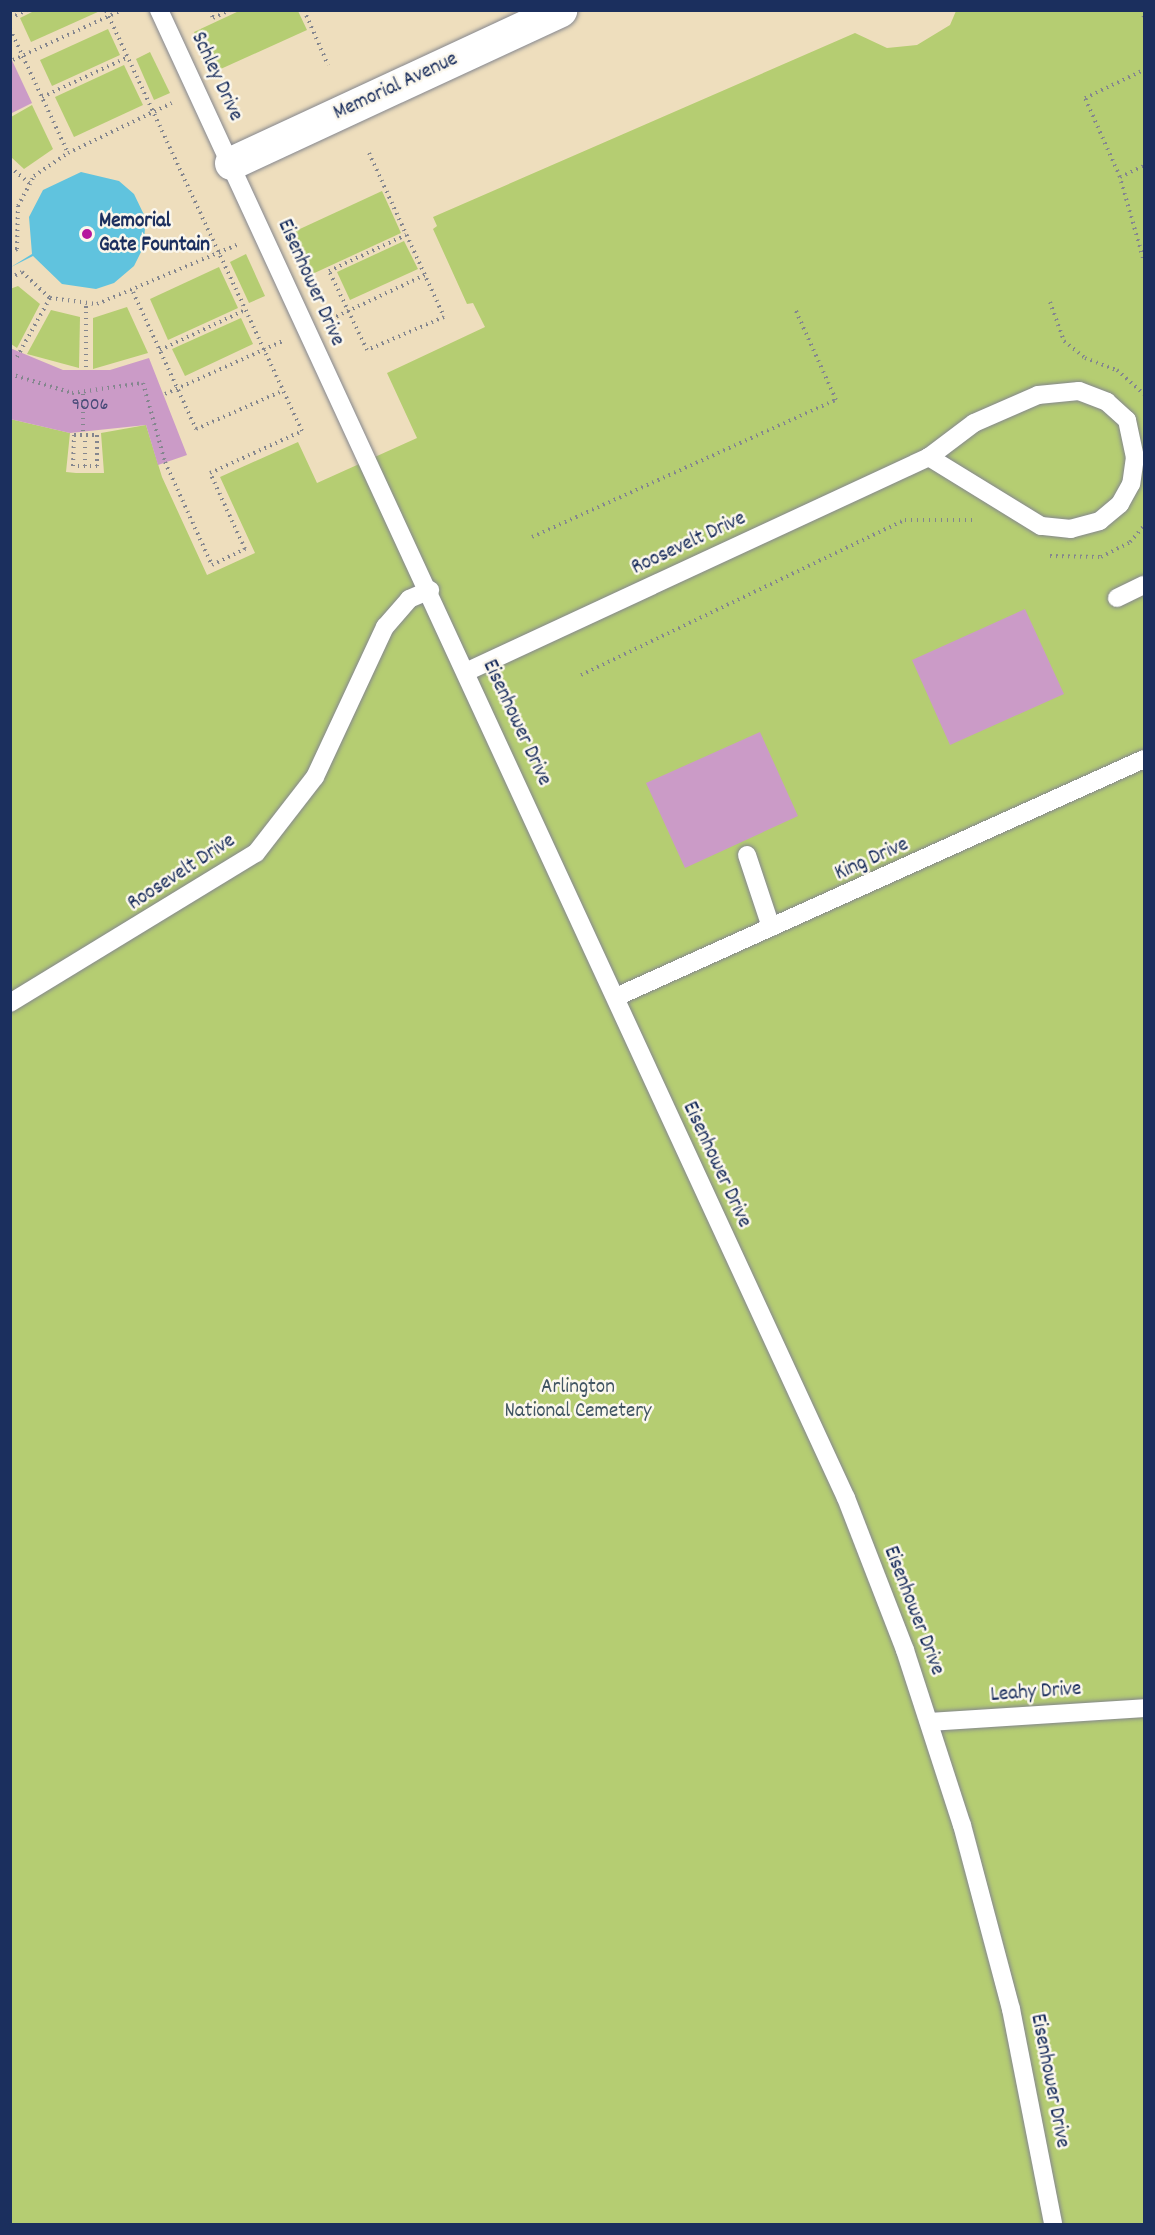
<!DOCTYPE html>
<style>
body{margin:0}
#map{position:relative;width:1155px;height:2235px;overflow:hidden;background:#eedebd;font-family:Dekko,sans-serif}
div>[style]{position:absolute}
.green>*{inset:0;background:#b5cd72}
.water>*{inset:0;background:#60c3de}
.building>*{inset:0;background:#cb9bc7}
.path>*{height:4px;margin-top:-2px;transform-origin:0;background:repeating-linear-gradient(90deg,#84868e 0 1.5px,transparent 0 6px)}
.roads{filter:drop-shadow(0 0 2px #84868e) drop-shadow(0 0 2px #84868e)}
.lane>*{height:18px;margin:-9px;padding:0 9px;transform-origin:9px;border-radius:9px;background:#fff}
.street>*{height:33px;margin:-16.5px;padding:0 16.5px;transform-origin:16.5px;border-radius:16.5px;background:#fff}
.dots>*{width:16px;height:16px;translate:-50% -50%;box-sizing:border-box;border:3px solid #fbf7ec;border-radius:50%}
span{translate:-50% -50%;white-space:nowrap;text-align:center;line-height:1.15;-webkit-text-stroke:5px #fbf7ec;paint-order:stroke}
.number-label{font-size:18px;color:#474a78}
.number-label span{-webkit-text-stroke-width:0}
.street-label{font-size:21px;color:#1b2f5e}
.poi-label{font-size:21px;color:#1b2f5e;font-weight:700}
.left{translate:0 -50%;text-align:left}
.park-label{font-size:21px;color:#425663}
.frame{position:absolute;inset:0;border:12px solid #1b2f5e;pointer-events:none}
</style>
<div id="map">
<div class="green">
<div style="clip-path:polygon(36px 10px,100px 10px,100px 11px,31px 42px,20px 18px)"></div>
<div style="clip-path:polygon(239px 11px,298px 11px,307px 30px,214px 72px,194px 32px)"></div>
<div style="clip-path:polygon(956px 11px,1144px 11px,1144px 2224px,11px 2224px,10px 419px,70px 433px,66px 472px,76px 473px,104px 473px,101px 433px,146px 425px,162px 477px,207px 575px,255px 553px,220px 477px,298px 442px,317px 483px,417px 438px,387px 373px,485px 327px,473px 303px,467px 304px,433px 229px,437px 226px,433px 217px,855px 33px,887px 48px,917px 45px,950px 25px)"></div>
<div style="clip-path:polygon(108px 29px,120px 55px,52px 86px,40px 60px)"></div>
<div style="clip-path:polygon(150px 52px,170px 93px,154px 100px,136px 59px)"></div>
<div style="clip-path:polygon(124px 65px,143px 105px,74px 137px,55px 97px)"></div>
<div style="clip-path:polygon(32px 105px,53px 149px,24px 169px,11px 157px,11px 117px)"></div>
<div style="clip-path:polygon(382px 191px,401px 233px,308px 276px,289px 234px)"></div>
<div style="clip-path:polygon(404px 241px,418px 269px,350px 300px,337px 272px)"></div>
<div style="clip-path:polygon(246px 254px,265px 296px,249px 303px,230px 262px)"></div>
<div style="clip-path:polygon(219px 267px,238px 308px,168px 340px,150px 299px)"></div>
<div style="clip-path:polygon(18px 286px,40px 304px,17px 348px,11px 344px,10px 289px)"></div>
<div style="clip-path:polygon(127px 307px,148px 353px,93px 369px,93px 318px)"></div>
<div style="clip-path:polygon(51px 310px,80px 317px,79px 368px,27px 354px)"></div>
<div style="clip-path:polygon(241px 318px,253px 344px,185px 376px,172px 349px)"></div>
</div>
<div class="water">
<div style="clip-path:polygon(81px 172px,119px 181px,134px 194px,146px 219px,143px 248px,134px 266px,114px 283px,96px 289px,62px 284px,33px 256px,11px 267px,32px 254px,29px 217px,43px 190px)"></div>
</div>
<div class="building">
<div style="clip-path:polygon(10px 56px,32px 103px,10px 114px)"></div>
<div style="clip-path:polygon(10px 348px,63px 370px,110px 370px,149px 358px,187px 455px,158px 465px,146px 425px,70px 433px,10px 419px)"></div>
<div style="clip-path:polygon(1025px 609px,1064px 694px,950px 745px,912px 660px)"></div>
<div style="clip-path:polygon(760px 732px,798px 816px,685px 868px,646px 783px)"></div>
</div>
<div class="path">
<div style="left:210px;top:10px;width:9px;rotate:69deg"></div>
<div style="left:213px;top:18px;width:19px;rotate:-25deg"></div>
<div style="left:304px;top:10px;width:60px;rotate:66.4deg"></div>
<div style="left:1142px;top:10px;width:7px;rotate:74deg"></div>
<div style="left:10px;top:18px;width:19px;rotate:-25deg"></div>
<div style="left:10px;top:29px;width:137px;rotate:64.9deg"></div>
<div style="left:13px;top:60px;width:120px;rotate:-24.6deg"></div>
<div style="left:42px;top:97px;width:95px;rotate:-24.9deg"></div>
<div style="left:369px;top:153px;width:180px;rotate:65.4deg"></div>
<div style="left:444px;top:317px;width:84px;rotate:156.8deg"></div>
<div style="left:367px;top:350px;width:88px;rotate:-115.7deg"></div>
<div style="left:329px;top:271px;width:85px;rotate:-25.1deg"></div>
<div style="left:10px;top:167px;width:25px;rotate:40deg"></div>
<div style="left:1120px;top:177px;width:26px;rotate:-25deg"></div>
<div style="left:10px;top:252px;width:8px;rotate:-23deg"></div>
<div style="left:17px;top:249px;width:43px;rotate:-88.7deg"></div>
<div style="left:18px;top:206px;width:34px;rotate:-62deg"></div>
<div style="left:34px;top:176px;width:41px;rotate:-34.1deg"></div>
<div style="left:68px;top:153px;width:115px;rotate:-25.7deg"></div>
<div style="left:1143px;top:258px;width:84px;rotate:-105.9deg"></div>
<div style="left:1120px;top:177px;width:86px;rotate:-113.9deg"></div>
<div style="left:1085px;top:98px;width:65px;rotate:-25.4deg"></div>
<div style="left:10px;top:278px;width:13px;rotate:-27deg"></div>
<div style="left:22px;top:272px;width:38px;rotate:43deg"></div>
<div style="left:50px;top:298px;width:47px;rotate:7.3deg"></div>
<div style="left:97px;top:304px;width:152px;rotate:-22.9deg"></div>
<div style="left:133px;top:292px;width:151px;rotate:65.3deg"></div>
<div style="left:196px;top:429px;width:94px;rotate:-23.8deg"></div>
<div style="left:1050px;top:302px;width:41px;rotate:70.3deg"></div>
<div style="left:1064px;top:341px;width:27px;rotate:39deg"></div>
<div style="left:1085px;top:358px;width:34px;rotate:21deg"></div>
<div style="left:1117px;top:370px;width:36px;rotate:42deg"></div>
<div style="left:86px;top:306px;width:65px;rotate:90deg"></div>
<div style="left:331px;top:319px;width:104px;rotate:-25.1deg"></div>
<div style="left:160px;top:350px;width:94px;rotate:-25.2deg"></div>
<div style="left:17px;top:357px;width:68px;rotate:-60.8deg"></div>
<div style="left:10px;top:374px;width:65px;rotate:17deg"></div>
<div style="left:72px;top:393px;width:72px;rotate:-8deg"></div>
<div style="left:143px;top:383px;width:82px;rotate:74.4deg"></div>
<div style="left:165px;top:462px;width:113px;rotate:65.5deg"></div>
<div style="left:212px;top:565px;width:37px;rotate:-26deg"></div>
<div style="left:245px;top:549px;width:84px;rotate:-114.7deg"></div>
<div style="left:210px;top:473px;width:101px;rotate:-24.5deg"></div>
<div style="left:302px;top:431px;width:464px;rotate:-115deg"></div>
<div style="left:83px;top:394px;width:41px;rotate:90deg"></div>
<div style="left:165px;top:394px;width:129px;rotate:-24.2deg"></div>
<div style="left:74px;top:435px;width:23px"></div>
<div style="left:97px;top:435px;width:31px;rotate:90deg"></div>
<div style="left:97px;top:466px;width:24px;rotate:180deg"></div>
<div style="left:73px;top:466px;width:31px;rotate:-88deg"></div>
<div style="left:85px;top:466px;width:28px;rotate:-90deg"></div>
<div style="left:532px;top:537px;width:333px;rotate:-24.3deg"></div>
<div style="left:836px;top:400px;width:98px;rotate:-114.2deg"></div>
<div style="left:1050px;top:556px;width:51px;rotate:1.1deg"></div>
<div style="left:1101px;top:557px;width:33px;rotate:-27deg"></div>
<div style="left:1130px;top:542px;width:21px;rotate:-49deg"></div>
<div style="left:581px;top:675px;width:359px;rotate:-25.6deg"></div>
<div style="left:905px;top:520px;width:72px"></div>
</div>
<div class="roads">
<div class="lane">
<div style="left:159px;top:10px;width:1639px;rotate:65.22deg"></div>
<div style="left:846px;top:1498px;width:163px;rotate:68.8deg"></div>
<div style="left:905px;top:1650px;width:184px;rotate:72deg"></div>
<div style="left:962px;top:1825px;width:190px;rotate:75.1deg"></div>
<div style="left:1011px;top:2009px;width:219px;rotate:78.9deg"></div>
<div style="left:1117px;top:598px;width:30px;rotate:-26deg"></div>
<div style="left:468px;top:671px;width:508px;rotate:-24.9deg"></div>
<div style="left:929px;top:457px;width:56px;rotate:-37.1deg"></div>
<div style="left:974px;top:423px;width:70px;rotate:-23.6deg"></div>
<div style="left:1038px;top:395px;width:41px;rotate:-5.6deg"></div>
<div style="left:1079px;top:391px;width:30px;rotate:21deg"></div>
<div style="left:1107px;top:402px;width:27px;rotate:42deg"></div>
<div style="left:1127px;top:420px;width:38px;rotate:78deg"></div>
<div style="left:1135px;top:457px;width:27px;rotate:98deg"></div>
<div style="left:1131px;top:484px;width:23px;rotate:119deg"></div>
<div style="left:1120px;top:504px;width:26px;rotate:140deg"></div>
<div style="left:1100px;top:521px;width:30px;rotate:165deg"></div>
<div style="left:1071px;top:529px;width:30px;rotate:-174deg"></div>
<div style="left:1041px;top:526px;width:132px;rotate:-148.4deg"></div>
<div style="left:747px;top:855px;width:76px;rotate:71.6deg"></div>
<div style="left:616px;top:997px;width:579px;rotate:-24.26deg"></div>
<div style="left:10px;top:1003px;width:288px;rotate:-31.4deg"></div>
<div style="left:256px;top:853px;width:96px;rotate:-52.2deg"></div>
<div style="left:315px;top:777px;width:166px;rotate:-65deg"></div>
<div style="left:385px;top:627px;width:37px;rotate:-49deg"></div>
<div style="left:409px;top:599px;width:23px;rotate:-23deg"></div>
<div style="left:930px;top:1722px;width:214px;rotate:-3.7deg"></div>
</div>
<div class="street">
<div style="left:231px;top:163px;width:363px;rotate:-24.9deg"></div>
</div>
</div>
<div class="dots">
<div style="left:87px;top:234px;background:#b5179e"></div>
</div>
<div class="number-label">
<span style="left:90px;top:406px">9006</span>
</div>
<div class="street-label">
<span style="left:216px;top:77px;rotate:65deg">Schley Drive</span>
<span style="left:396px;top:87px;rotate:-25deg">Memorial Avenue</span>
<span style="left:310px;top:283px;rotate:66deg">Eisenhower Drive</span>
<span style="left:689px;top:544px;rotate:-25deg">Roosevelt Drive</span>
<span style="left:516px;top:723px;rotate:65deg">Eisenhower Drive</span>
<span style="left:872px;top:860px;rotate:-24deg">King Drive</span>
<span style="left:182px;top:873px;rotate:-33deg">Roosevelt Drive</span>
<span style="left:716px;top:1165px;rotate:65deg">Eisenhower Drive</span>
<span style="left:913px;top:1611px;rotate:69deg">Eisenhower Drive</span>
<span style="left:1036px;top:1693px;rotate:-4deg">Leahy Drive</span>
<span style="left:1049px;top:2081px;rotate:79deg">Eisenhower Drive</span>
</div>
<div class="poi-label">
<span class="left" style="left:99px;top:234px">Memorial<br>Gate Fountain</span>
</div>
<div class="park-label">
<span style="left:578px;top:1400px">Arlington<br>National Cemetery</span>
</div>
<div class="frame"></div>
</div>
